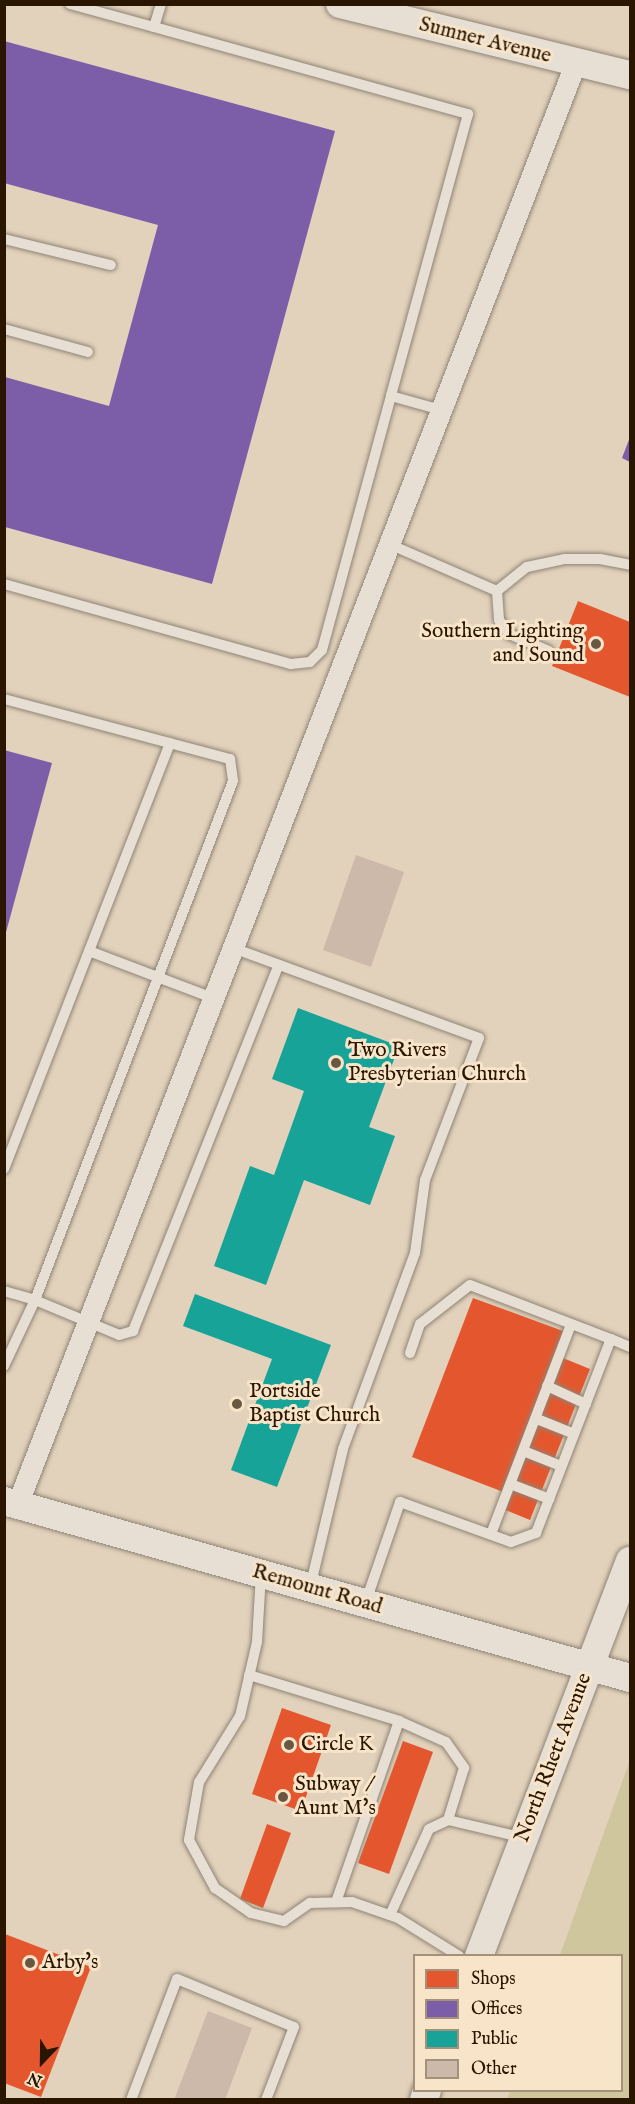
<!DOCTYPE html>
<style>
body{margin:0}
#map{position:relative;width:635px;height:2104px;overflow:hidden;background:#e2d2bc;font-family:"IM FELL English",serif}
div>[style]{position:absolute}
.green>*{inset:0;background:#cfc69e}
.shops>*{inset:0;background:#e4572e}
.offices>*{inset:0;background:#7b5ea7}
.public>*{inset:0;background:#17a398}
.building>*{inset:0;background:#cdb9a9}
.roads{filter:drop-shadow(0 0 2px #8f8475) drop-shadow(0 0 2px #8f8475)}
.lane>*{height:10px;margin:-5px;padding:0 5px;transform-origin:5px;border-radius:5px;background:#e7dfd4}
.street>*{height:21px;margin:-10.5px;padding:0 10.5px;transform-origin:10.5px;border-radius:10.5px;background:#e7dfd4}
.secondary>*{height:28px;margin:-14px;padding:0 14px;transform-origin:14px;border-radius:14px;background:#e7dfd4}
.dots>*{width:16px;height:16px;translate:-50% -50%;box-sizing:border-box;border:3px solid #f7e4c9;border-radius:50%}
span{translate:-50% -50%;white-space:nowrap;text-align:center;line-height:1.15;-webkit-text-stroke:6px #f7e4c9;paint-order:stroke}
.street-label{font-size:21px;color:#291500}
.poi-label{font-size:21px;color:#291500}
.right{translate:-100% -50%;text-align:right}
.left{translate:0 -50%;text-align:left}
.frame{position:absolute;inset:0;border:6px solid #291500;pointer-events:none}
.legend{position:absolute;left:413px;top:1954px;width:210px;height:138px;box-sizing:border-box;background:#f7e4c9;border:2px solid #a59179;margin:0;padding:8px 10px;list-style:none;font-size:18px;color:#291500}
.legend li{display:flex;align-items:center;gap:12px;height:30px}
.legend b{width:30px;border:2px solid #a59179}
.north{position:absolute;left:12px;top:2032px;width:60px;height:60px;-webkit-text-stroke:4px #f7e4c9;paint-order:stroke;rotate:202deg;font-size:16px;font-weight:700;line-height:24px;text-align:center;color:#291500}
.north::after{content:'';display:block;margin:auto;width:21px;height:27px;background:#291500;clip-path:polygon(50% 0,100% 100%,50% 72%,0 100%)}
</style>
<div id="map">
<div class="green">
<div style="clip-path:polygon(630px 1760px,630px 2099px,507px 2099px,510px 2091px,622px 2090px,622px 1956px,560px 1955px)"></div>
</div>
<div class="shops">
<div style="clip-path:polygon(578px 601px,630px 622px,630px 697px,552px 666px)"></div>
<div style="clip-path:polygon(473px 1298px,563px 1331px,506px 1493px,412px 1457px)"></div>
<div style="clip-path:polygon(563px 1358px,590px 1369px,530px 1520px,503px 1509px)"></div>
<div style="clip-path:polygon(282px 1708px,331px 1725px,301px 1811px,252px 1794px)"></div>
<div style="clip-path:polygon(403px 1741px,433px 1752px,389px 1874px,358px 1863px)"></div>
<div style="clip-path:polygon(267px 1824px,291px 1833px,263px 1908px,240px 1899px)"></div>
<div style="clip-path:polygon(5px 1934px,91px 1967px,41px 2097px,4px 2083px)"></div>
</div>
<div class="offices">
<div style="clip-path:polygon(4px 41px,335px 131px,212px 584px,5px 527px,5px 377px,109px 406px,158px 225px,4px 183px)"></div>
<div style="clip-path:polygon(630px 437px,630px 462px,622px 458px)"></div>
<div style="clip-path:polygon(4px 750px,52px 763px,5px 936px,4px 936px)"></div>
</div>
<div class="public">
<div style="clip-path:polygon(298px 1008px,399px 1046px,369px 1127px,395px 1136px,370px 1205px,304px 1180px,266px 1285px,214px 1266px,250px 1166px,274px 1175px,304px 1091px,272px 1079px)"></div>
<div style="clip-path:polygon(195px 1294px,331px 1345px,277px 1487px,231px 1470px,272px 1359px,183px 1326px)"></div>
</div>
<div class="building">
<div style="clip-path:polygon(356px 855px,404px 872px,371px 967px,323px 950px)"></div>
<div style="clip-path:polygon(208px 2011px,252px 2028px,225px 2100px,174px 2100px)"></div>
</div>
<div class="roads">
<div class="lane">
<div style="left:70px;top:4px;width:87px;rotate:15.3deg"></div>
<div style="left:161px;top:4px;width:24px;rotate:107deg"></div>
<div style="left:154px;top:27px;width:326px;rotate:15.5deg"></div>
<div style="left:468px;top:114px;width:292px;rotate:105.3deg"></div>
<div style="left:391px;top:396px;width:52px;rotate:15.6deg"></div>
<div style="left:4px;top:239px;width:110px;rotate:13.7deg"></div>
<div style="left:4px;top:329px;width:87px;rotate:15.3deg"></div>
<div style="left:389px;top:544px;width:118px;rotate:23.5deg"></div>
<div style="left:497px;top:591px;width:38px;rotate:-39deg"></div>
<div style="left:527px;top:567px;width:39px;rotate:-12deg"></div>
<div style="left:565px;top:559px;width:35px"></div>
<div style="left:600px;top:559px;width:31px;rotate:11deg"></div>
<div style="left:4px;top:584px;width:298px;rotate:15.6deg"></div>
<div style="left:291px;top:664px;width:19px;rotate:-6deg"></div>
<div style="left:310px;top:662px;width:17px;rotate:-45deg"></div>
<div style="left:322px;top:650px;width:263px;rotate:-74.8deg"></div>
<div style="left:497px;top:591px;width:29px;rotate:86deg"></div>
<div style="left:499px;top:620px;width:17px;rotate:54deg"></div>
<div style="left:509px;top:634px;width:43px;rotate:23deg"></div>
<div style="left:4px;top:699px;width:234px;rotate:14.9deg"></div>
<div style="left:230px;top:759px;width:22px;rotate:82deg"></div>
<div style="left:233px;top:781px;width:555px;rotate:110.88deg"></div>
<div style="left:35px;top:1300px;width:73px;rotate:115.2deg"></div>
<div style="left:233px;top:948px;width:262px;rotate:20.1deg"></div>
<div style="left:479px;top:1038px;width:152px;rotate:110.8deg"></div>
<div style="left:425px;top:1180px;width:74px;rotate:97.8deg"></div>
<div style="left:415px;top:1253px;width:209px;rotate:110.2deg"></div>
<div style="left:343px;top:1449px;width:142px;rotate:103.4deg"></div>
<div style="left:89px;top:951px;width:133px;rotate:20.8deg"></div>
<div style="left:4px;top:1169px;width:457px;rotate:-68.7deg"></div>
<div style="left:4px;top:1291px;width:32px;rotate:16deg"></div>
<div style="left:35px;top:1300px;width:91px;rotate:22.6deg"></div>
<div style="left:119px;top:1335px;width:15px;rotate:-16deg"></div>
<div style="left:133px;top:1331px;width:394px;rotate:-68.3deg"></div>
<div style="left:410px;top:1353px;width:31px;rotate:-71deg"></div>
<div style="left:420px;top:1324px;width:63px;rotate:-38deg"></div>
<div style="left:470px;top:1285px;width:151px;rotate:21deg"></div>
<div style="left:547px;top:1386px;width:43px;rotate:24.8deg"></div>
<div style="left:537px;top:1419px;width:40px;rotate:22deg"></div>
<div style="left:526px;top:1452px;width:38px;rotate:22deg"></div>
<div style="left:513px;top:1485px;width:39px;rotate:21deg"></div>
<div style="left:491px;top:1534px;width:224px;rotate:-69.1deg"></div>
<div style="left:261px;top:1574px;width:68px;rotate:93.4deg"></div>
<div style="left:257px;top:1642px;width:76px;rotate:102.9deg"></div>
<div style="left:240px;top:1716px;width:78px;rotate:121.8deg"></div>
<div style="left:199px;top:1782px;width:59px;rotate:99.8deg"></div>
<div style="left:189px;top:1840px;width:55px;rotate:61.6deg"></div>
<div style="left:215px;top:1888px;width:44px;rotate:34.8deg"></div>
<div style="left:251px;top:1913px;width:34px;rotate:14deg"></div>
<div style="left:284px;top:1921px;width:32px;rotate:-35deg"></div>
<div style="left:310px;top:1903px;width:42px;rotate:-1.4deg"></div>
<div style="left:352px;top:1902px;width:49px;rotate:19.2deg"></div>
<div style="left:398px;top:1918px;width:72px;rotate:31.9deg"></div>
<div style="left:366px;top:1601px;width:105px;rotate:-71deg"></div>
<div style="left:400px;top:1502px;width:118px;rotate:19.8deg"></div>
<div style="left:511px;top:1542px;width:27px;rotate:-20deg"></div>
<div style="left:536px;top:1533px;width:208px;rotate:-68.9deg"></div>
<div style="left:611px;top:1339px;width:21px;rotate:23deg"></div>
<div style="left:249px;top:1675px;width:157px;rotate:17deg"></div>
<div style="left:399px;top:1721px;width:192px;rotate:109.2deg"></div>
<div style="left:399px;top:1721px;width:51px;rotate:24.1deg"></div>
<div style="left:446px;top:1742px;width:32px;rotate:55deg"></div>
<div style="left:464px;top:1768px;width:54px;rotate:107.1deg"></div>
<div style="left:390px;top:1915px;width:94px;rotate:-65.6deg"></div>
<div style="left:429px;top:1829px;width:21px;rotate:-25deg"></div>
<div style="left:448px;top:1820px;width:78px;rotate:13.3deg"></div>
<div style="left:131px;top:2100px;width:129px;rotate:-69.2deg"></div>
<div style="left:177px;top:1979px;width:126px;rotate:22.3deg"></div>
<div style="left:294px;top:2027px;width:78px;rotate:111deg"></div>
</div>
<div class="street">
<div style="left:17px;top:1505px;width:1545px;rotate:-68.83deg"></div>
</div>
<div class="secondary">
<div style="left:340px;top:4px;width:299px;rotate:13.8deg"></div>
<div style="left:4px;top:1501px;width:651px;rotate:15.79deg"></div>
<div style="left:479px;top:1956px;width:423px;rotate:-69.1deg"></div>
<div style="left:424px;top:2100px;width:10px;rotate:-73deg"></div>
</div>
</div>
<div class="dots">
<div style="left:596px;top:644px;background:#6a5742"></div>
<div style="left:336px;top:1063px;background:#6a5742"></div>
<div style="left:237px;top:1404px;background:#6a5742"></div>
<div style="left:289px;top:1745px;background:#6a5742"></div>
<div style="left:283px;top:1797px;background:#6a5742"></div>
<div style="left:30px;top:1963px;background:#6a5742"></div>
</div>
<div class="street-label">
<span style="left:485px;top:41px;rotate:14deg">Sumner Avenue</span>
<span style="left:317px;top:1590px;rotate:16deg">Remount Road</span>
<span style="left:554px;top:1758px;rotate:-69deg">North Rhett Avenue</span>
</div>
<div class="poi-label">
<span class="right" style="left:584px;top:644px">Southern Lighting<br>and Sound</span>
<span class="left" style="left:348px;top:1063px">Two Rivers<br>Presbyterian Church</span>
<span class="left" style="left:249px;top:1404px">Portside<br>Baptist Church</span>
<span class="left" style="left:301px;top:1745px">Circle K</span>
<span class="left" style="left:295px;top:1797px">Subway /<br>Aunt M's</span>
<span class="left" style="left:42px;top:1963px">Arby's</span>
</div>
<div class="frame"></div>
<ul class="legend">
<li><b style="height:16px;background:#e4572e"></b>Shops</li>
<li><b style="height:16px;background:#7b5ea7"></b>Offices</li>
<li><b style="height:16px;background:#17a398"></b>Public</li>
<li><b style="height:16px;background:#cdb9a9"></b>Other</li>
</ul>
<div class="north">N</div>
</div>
